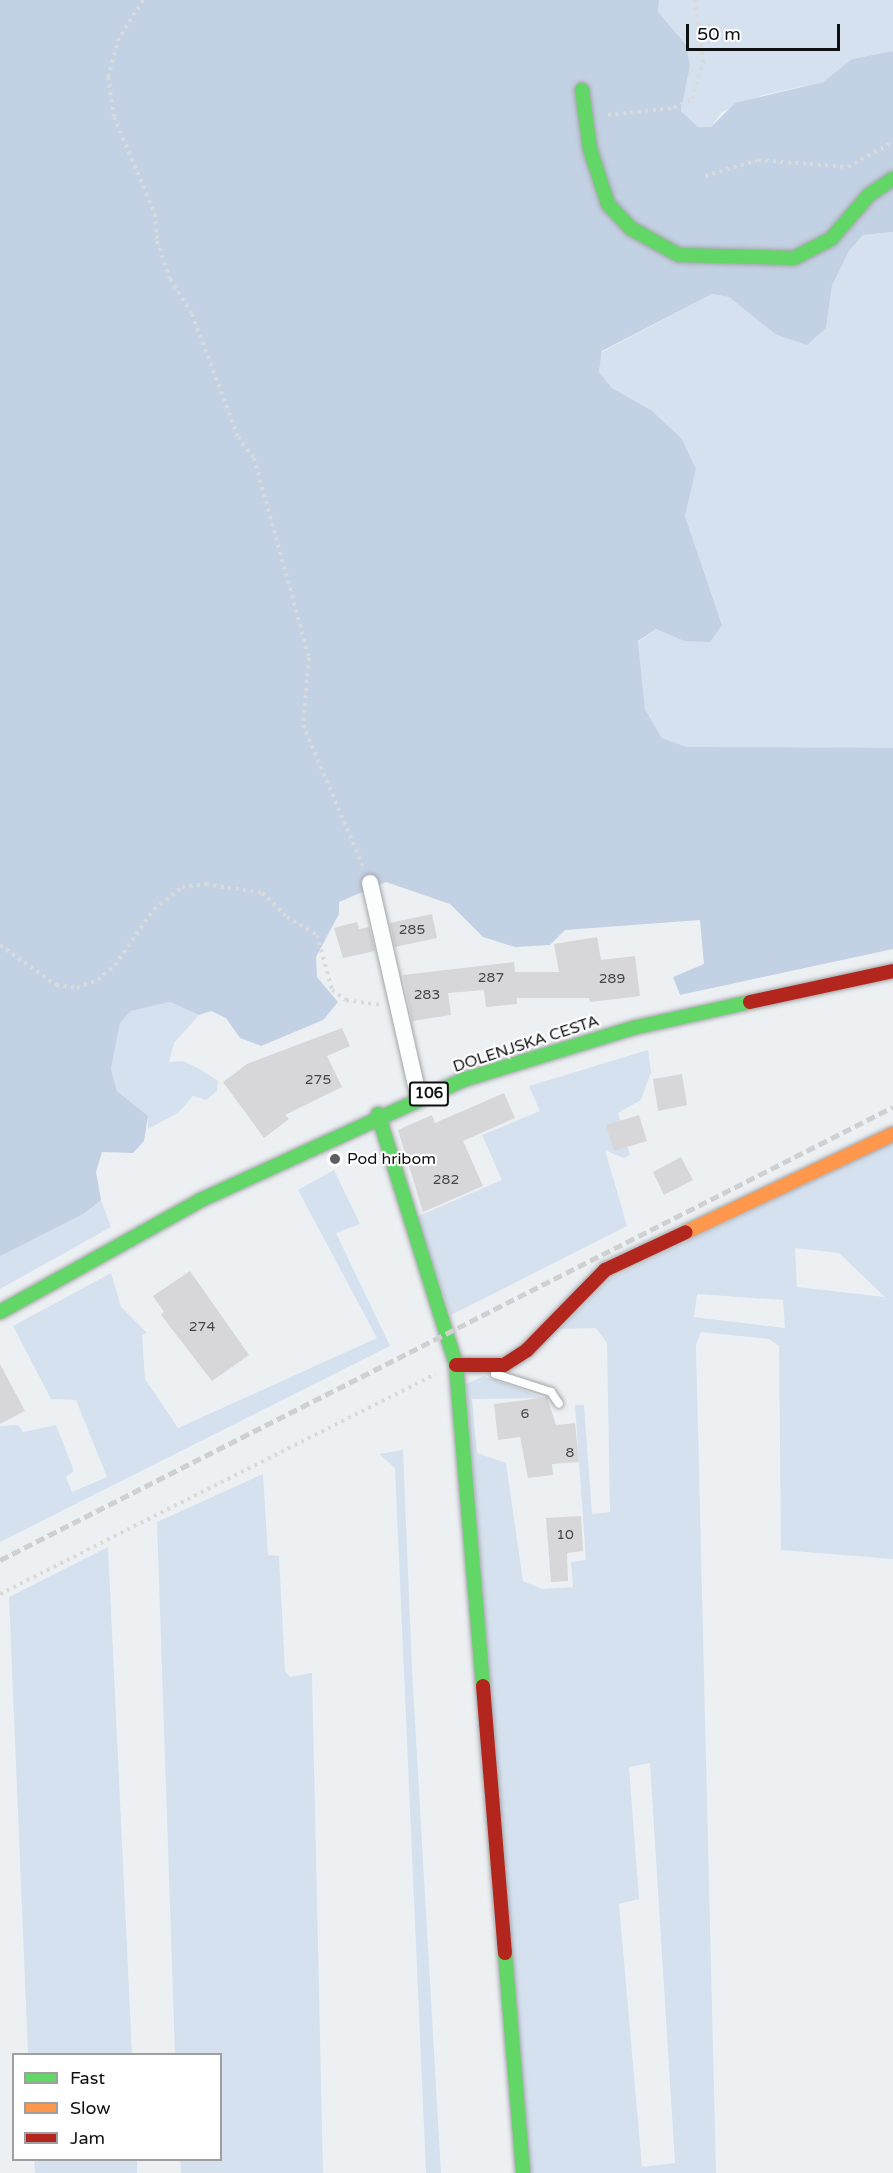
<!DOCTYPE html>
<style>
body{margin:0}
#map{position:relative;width:893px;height:2173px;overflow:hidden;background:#edf0f3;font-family:"Varela Round",sans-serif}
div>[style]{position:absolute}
.green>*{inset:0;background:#d5e1ef}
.forest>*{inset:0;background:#c2d1e3}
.building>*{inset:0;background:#d7d6d8}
.path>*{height:4px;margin-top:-2px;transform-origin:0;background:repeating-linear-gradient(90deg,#d9dadb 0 3px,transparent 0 7.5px)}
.roads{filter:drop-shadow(0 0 2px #a3a5a8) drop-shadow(0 0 2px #a3a5a8)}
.lane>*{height:8px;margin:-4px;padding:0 4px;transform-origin:4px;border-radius:4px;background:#fcfdfd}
.street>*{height:16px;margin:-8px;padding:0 8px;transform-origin:8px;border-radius:8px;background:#fcfdfd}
.fast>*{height:14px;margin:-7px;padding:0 7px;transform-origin:7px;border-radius:7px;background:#63d668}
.slow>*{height:14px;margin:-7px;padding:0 7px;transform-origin:7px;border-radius:7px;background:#ff974d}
.jam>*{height:14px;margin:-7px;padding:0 7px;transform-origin:7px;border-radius:7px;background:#b3261e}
.rail>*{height:4.5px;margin-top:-2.25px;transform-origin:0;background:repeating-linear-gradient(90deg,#cfd0d1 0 9px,transparent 0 13.5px)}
.dots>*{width:16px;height:16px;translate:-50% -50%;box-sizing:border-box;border:3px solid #fff;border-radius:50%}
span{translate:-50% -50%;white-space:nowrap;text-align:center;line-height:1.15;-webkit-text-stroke:4.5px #fff;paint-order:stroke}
.number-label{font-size:14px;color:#444547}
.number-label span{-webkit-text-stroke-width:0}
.shield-label span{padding:2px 4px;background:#fff;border:2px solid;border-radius:4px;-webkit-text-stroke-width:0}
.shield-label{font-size:15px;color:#0e1012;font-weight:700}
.street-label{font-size:16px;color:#0e1012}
.poi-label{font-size:16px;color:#0e1012}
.left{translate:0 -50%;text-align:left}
.legend{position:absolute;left:12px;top:2053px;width:210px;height:108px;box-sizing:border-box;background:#fff;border:2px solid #9f9fa0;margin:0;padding:8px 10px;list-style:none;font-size:18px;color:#0e1012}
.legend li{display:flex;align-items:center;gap:12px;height:30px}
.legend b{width:30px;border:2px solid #9f9fa0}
.scale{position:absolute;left:686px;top:24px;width:154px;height:27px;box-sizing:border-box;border:3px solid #0e1012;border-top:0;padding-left:8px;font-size:18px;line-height:21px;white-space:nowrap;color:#0e1012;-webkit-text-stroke:4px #fff;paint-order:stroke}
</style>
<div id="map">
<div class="green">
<div style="clip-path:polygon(659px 0,893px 0,893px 51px,852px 59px,823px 82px,763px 95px,722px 112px,711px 127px,698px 127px,681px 111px,690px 66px,658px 12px)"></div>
<div style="clip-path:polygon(893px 232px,893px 748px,760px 751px,687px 747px,662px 738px,645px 709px,638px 642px,656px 629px,684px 641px,722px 625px,685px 516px,696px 469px,682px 439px,651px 410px,612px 388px,599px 372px,602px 352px,712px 294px,729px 297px,775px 334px,826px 328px,832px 286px,849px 251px,863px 235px)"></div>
<div style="clip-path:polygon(170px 1002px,199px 1015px,174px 1043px,169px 1062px,183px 1061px,200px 1069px,218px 1081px,217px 1091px,206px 1100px,193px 1096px,178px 1113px,148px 1129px,148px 1116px,117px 1091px,111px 1069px,120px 1023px,131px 1011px)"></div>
<div style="clip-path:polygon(648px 1050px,651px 1072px,641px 1100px,618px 1113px,630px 1155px,623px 1158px,605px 1150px,627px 1226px,451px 1315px,416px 1217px,502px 1180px,482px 1135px,540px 1111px,529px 1086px)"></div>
<div style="clip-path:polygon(evenodd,893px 1142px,893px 1559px,781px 1550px,779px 1346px,769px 1339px,701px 1332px,696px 1345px,716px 2173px,530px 2173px,466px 1384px,484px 1376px,544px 1398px,472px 1399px,477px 1453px,506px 1463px,523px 1581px,542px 1589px,573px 1587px,571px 1562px,586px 1560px,575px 1405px,584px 1405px,592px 1514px,610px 1512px,607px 1343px,596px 1328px,560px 1329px,610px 1279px,893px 1142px,795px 1248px,839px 1253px,885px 1297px,797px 1287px,795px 1248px,893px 1142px,697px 1294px,783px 1300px,785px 1328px,694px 1317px,697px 1294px,893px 1142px,650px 1763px,675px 2163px,642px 2167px,619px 1904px,639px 1899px,629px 1767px,650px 1763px)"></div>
<div style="clip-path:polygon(334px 1170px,360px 1224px,336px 1233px,390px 1346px,0 1542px,0 1426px,18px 1425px,23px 1432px,56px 1425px,74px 1471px,66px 1477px,72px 1492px,107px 1477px,76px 1400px,51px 1399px,13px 1326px,111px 1273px,121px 1307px,147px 1333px,142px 1335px,145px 1379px,178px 1428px,377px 1338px,298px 1190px)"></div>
<div style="clip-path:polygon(101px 1200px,111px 1227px,0 1289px,0 1256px)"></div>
<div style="clip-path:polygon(403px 1450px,412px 1669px,441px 2173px,426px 2173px,395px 1468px,379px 1454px)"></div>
<div style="clip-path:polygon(263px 1474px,268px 1555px,279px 1556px,285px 1671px,290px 1677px,312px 1673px,323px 2173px,181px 2173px,180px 2160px,220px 2160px,220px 2054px,175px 2054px,157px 1522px)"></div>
<div style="clip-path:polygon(108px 1547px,132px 2054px,28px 2054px,9px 1597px)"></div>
<div style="clip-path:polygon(34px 2160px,137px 2160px,137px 2173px,35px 2173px)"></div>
</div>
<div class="forest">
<div style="clip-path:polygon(0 0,659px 0,658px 12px,686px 45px,690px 66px,681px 111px,698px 127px,711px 127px,735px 103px,823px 82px,852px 59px,893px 51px,893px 232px,863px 235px,849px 251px,832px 286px,826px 328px,807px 345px,775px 334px,729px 297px,712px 294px,602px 351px,599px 372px,612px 388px,651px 410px,682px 439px,696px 469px,685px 516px,722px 625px,710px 642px,684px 641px,656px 629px,638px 641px,645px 709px,662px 738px,687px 747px,893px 748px,893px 949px,680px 995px,673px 977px,704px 964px,700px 920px,565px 930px,550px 945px,515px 947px,483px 937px,450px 904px,386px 882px,339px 902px,339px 914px,316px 957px,317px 977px,338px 1002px,323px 1020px,261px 1046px,240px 1038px,226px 1018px,211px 1011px,199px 1015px,170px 1002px,131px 1011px,120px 1023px,111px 1069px,117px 1091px,148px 1116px,144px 1141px,133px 1153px,102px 1152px,96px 1172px,101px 1200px,83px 1214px,0 1256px)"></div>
</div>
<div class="building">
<div style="clip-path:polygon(432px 914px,437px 938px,395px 947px,390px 923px)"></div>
<div style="clip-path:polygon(357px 922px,359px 929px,369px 927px,375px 951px,343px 958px,334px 928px)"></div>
<div style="clip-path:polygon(597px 937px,601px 960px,635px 956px,640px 996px,590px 1002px,589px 998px,517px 998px,517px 1004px,486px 1007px,484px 990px,448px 993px,451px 1015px,412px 1021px,403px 975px,514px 962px,515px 972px,559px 972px,554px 944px)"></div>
<div style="clip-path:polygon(342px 1028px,350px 1046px,327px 1056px,342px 1087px,285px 1115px,289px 1119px,264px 1138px,223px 1082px,247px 1064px)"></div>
<div style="clip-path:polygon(682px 1074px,687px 1105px,658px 1111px,653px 1079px)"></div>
<div style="clip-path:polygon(504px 1093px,515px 1118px,463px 1141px,483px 1186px,423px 1212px,398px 1130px,432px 1115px,435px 1123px)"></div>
<div style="clip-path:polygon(639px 1115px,647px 1141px,614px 1151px,606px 1125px)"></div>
<div style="clip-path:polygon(681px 1157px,693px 1180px,664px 1195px,653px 1172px)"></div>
<div style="clip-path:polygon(190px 1271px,249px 1355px,212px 1381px,161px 1315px,164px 1312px,153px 1296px)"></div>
<div style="clip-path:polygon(0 1364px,25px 1411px,0 1424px)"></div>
<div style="clip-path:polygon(547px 1397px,556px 1425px,575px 1423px,579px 1462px,552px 1464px,553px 1475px,528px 1478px,520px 1437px,498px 1440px,494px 1404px)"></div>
<div style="clip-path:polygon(581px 1516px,583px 1551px,567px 1553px,568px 1581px,551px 1582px,546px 1518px)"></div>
</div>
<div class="path">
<div style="left:143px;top:0;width:45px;rotate:122.3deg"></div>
<div style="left:119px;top:38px;width:41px;rotate:105.8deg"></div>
<div style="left:108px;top:77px;width:40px;rotate:81.5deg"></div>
<div style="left:114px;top:117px;width:105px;rotate:67.1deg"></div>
<div style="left:155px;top:214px;width:27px;rotate:86deg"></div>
<div style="left:157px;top:241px;width:40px;rotate:71.1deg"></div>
<div style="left:170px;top:279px;width:41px;rotate:57.8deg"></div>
<div style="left:192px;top:314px;width:131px;rotate:69.5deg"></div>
<div style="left:238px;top:437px;width:26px;rotate:53deg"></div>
<div style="left:254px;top:458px;width:207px;rotate:74.6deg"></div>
<div style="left:309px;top:658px;width:67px;rotate:95.1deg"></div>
<div style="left:303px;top:725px;width:156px;rotate:67deg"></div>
<div style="left:608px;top:115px;width:66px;rotate:-6.1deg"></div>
<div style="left:674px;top:108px;width:20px;rotate:-27deg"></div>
<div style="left:692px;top:99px;width:39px;rotate:-73deg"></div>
<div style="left:703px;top:62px;width:63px;rotate:-97.4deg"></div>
<div style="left:705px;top:176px;width:55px;rotate:-16.8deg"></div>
<div style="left:758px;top:160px;width:90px;rotate:4.4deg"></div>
<div style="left:848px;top:167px;width:51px;rotate:-29.1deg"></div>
<div style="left:0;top:945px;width:69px;rotate:35.5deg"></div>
<div style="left:56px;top:985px;width:21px;rotate:8deg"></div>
<div style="left:77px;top:988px;width:22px;rotate:-21deg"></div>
<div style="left:98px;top:980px;width:23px;rotate:-41deg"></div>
<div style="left:115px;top:965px;width:68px;rotate:-55.1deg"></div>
<div style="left:154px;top:909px;width:36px;rotate:-38deg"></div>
<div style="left:182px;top:887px;width:24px;rotate:-7deg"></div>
<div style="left:206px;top:884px;width:57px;rotate:9.1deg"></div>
<div style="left:262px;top:893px;width:35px;rotate:44deg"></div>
<div style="left:287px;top:917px;width:35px;rotate:31deg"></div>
<div style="left:317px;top:935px;width:57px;rotate:74.7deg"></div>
<div style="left:332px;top:990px;width:17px;rotate:36deg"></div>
<div style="left:346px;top:1000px;width:35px;rotate:8deg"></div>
<div style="left:0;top:1594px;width:488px;rotate:-26.8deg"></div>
</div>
<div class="roads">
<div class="lane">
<div style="left:495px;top:1374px;width:59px;rotate:17.8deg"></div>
<div style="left:551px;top:1392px;width:14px;rotate:56deg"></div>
</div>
<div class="street">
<div style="left:370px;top:883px;width:221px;rotate:77.2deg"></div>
</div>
<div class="fast">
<div style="left:582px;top:90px;width:60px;rotate:82.3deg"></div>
<div style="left:590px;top:149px;width:58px;rotate:71.9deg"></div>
<div style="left:608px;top:204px;width:33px;rotate:47deg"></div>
<div style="left:630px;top:228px;width:56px;rotate:28.9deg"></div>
<div style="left:679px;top:255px;width:115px;rotate:1.5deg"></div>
<div style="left:794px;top:258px;width:42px;rotate:-27.2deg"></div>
<div style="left:831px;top:239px;width:58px;rotate:-49.2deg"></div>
<div style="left:869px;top:195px;width:29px;rotate:-34deg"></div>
<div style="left:378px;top:1114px;width:263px;rotate:72.7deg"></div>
<div style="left:456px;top:1365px;width:322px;rotate:85.2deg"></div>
<div style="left:0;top:1312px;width:230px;rotate:-29.1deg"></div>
<div style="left:201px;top:1200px;width:288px;rotate:-24.6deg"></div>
<div style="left:463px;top:1080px;width:178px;rotate:-17deg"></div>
<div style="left:633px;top:1028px;width:120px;rotate:-12.5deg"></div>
<div style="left:505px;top:1953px;width:221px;rotate:85.3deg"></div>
</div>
<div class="slow">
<div style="left:686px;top:1232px;width:229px;rotate:-25.3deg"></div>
</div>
<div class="jam">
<div style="left:750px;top:1002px;width:146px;rotate:-12.2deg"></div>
<div style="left:456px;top:1365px;width:48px"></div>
<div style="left:504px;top:1365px;width:27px;rotate:-33deg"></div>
<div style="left:527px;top:1350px;width:112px;rotate:-45.7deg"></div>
<div style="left:605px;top:1270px;width:89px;rotate:-25.1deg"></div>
<div style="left:483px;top:1686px;width:268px;rotate:85.3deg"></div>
</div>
</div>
<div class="rail">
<div style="left:0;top:1560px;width:1001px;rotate:-26.9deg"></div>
</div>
<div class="dots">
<div style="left:335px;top:1159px;background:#5c5e61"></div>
</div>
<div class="number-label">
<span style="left:412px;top:930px">285</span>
<span style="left:491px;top:978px">287</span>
<span style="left:612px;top:979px">289</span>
<span style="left:427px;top:995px">283</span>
<span style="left:318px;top:1080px">275</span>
<span style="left:446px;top:1180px">282</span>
<span style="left:202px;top:1327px">274</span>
<span style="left:525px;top:1414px">6</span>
<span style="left:570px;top:1453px">8</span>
<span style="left:565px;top:1535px">10</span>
</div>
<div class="shield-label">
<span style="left:429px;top:1094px">106</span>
</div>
<div class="street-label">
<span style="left:526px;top:1044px;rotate:-18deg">DOLENJSKA CESTA</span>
</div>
<div class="poi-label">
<span class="left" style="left:347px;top:1159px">Pod hribom</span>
</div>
<ul class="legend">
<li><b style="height:8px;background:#63d668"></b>Fast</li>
<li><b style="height:8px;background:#ff974d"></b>Slow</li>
<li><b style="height:8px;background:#b3261e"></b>Jam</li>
</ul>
<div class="scale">50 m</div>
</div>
